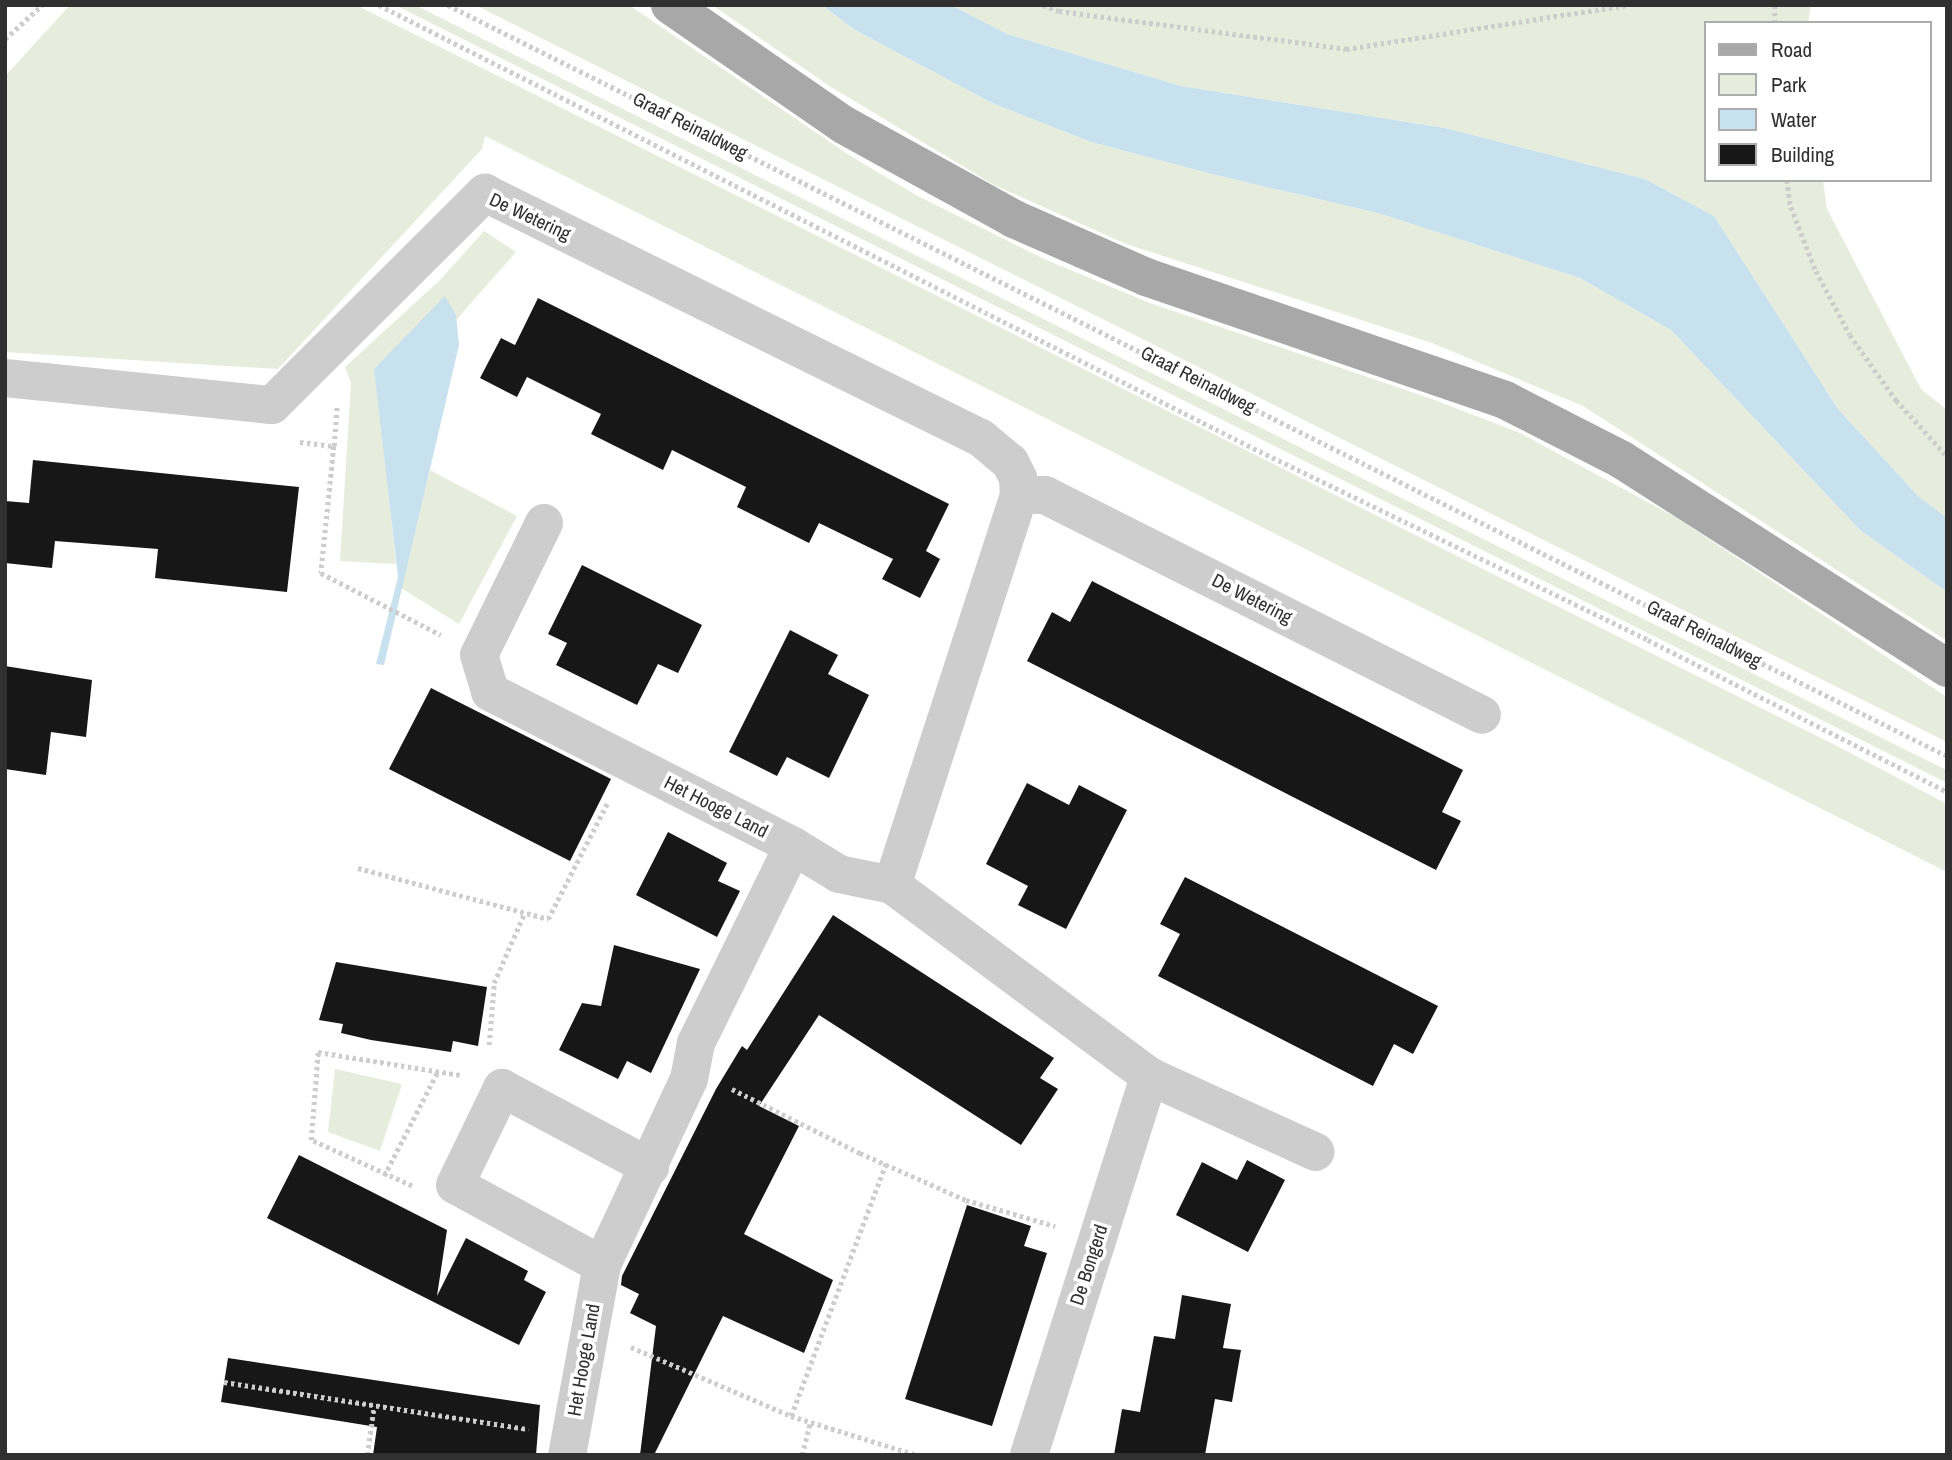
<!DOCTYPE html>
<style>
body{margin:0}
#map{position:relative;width:1952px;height:1460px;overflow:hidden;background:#fff;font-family:"Archivo Narrow",sans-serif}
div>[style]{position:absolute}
.green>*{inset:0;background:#e7eddd}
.water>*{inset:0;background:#c8e1ee}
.building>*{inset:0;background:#171717}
.path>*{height:4.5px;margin-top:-2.25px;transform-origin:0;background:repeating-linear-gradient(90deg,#cdcdcd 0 3.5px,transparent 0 7px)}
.minor>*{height:38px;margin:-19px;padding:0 19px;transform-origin:19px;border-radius:19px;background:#cdcdcd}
.major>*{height:38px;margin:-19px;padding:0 19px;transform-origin:19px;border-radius:19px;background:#a8a8a8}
span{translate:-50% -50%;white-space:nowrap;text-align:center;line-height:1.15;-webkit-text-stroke:7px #fff;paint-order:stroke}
.street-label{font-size:19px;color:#303030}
.frame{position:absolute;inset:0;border:7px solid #303030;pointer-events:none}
.legend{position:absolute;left:1704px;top:21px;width:228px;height:161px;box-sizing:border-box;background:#fff;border:2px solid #acacac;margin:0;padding:9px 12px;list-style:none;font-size:21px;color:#303030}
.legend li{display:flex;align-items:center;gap:14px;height:35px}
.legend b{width:35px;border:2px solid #acacac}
</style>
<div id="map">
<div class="green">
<div style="clip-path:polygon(70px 5px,356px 5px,1843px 749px,1947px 804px,1947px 872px,485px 136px,482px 149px,278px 369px,5px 352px,5px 83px,7px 74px)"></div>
<div style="clip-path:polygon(395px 5px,415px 5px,1908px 751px,1947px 770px,1947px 783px)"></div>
<div style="clip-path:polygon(475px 5px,629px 5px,849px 155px,916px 195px,1044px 259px,1150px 303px,1432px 399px,1520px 433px,1677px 518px,1947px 697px,1947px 742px)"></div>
<div style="clip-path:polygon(712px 5px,822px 5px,855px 30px,992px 103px,1091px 142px,1216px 175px,1378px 213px,1580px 278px,1671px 330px,1860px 530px,1947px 592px,1947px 641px,1583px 406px,1432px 343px,1126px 244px,994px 185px,831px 87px)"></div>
<div style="clip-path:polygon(951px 5px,1811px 5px,1808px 23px,1705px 23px,1705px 180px,1823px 180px,1827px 209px,1921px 389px,1947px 410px,1947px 518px,1918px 496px,1838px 409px,1714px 216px,1645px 179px,1445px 128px,1181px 86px,1007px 34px)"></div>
<div style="clip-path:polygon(484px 231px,516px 252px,456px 320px,375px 367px,396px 564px,340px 561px,351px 383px,345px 367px,440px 280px)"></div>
<div style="clip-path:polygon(430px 470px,517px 516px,459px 624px,401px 588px)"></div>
<div style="clip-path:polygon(335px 1069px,402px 1084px,380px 1151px,328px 1132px)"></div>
</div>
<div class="water">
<div style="clip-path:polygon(822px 5px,951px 5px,1007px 34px,1181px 86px,1445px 128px,1645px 179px,1714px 216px,1838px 409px,1918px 496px,1947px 518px,1947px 592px,1860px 530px,1671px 330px,1580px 278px,1378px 213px,1216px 175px,1091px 142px,992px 103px,855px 30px)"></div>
<div style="clip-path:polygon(445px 296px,456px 315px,459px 345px,384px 665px,376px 664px,398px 577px,374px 369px)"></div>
</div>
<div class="building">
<div style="clip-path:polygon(538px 298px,949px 504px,926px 551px,940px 559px,920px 598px,882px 579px,893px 559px,819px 523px,809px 543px,737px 507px,746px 487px,672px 450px,663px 470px,591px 434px,601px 414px,527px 377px,517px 397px,480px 378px,501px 338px,515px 345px)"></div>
<div style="clip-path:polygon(33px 460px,299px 487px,287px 592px,155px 578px,158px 549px,55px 541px,52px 568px,5px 563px,5px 501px,29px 503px)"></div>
<div style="clip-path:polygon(582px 565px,702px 625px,678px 673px,658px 664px,637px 705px,556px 665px,567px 643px,548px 634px)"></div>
<div style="clip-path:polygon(1092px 581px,1463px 770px,1442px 812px,1461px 821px,1436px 870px,1027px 661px,1052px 612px,1070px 622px)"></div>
<div style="clip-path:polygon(790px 630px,838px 655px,828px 674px,869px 695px,829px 778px,787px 757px,777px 776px,729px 752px)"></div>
<div style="clip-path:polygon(5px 666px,92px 680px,86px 737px,51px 732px,46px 775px,5px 769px)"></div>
<div style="clip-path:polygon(431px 688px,611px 779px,570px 861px,389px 769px)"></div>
<div style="clip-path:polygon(1027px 783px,1069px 805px,1079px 785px,1127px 810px,1066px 929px,1018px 905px,1028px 886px,986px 864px)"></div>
<div style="clip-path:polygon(668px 832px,727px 863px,718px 881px,740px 891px,717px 937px,636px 895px)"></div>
<div style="clip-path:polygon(1185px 877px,1438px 1006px,1413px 1054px,1394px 1044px,1373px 1086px,1158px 976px,1180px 934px,1160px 924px)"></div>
<div style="clip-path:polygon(833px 915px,1054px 1058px,1040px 1078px,1058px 1089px,1021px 1145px,819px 1015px,759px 1106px,799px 1126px,744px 1234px,833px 1280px,804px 1353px,723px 1316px,654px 1455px,640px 1455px,656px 1326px,630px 1313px,639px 1294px,621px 1285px,622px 1276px,716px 1089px,742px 1046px,747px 1050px)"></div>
<div style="clip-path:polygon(614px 945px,700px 969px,651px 1073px,627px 1061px,618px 1079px,559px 1050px,582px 1003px,601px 1006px)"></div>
<div style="clip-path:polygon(336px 962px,487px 987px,478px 1046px,453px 1041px,451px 1052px,371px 1040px,341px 1033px,343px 1024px,319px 1020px)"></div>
<div style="clip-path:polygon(299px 1155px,447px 1230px,437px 1296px,466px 1238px,528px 1271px,524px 1280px,546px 1292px,519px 1345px,267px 1218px)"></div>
<div style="clip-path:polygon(1247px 1160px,1285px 1180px,1248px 1252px,1176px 1215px,1202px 1162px,1237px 1180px)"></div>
<div style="clip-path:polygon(967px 1205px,1031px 1226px,1024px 1246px,1047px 1253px,992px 1426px,905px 1399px)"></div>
<div style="clip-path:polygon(1182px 1295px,1231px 1304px,1223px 1348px,1241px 1350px,1232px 1402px,1215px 1399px,1205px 1455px,1114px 1455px,1122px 1409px,1140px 1412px,1154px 1336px,1175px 1339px)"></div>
<div style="clip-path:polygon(228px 1358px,540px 1405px,536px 1455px,373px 1455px,377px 1427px,221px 1402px)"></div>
</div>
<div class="path">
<div style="left:379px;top:5px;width:973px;rotate:26.88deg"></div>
<div style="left:1247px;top:445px;width:446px;rotate:25.9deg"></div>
<div style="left:1648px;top:640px;width:335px;rotate:26.9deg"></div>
<div style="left:448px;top:5px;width:1677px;rotate:26.61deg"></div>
<div style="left:1043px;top:5px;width:17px;rotate:21deg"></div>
<div style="left:1059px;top:11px;width:290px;rotate:7.5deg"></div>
<div style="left:1346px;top:49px;width:283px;rotate:-8.9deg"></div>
<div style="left:1774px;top:23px;width:18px;rotate:-87deg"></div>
<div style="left:5px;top:39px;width:50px;rotate:-42.6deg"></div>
<div style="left:1787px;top:180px;width:27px;rotate:82deg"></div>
<div style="left:1791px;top:207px;width:69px;rotate:68.7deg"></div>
<div style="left:1816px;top:271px;width:72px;rotate:62deg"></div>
<div style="left:1850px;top:335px;width:80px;rotate:54.7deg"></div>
<div style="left:1896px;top:400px;width:76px;rotate:47.7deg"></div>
<div style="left:300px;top:442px;width:34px;rotate:7deg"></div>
<div style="left:334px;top:446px;width:128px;rotate:95.8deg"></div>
<div style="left:321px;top:573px;width:135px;rotate:27.3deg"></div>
<div style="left:334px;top:446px;width:41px;rotate:-85.8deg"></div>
<div style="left:358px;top:868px;width:197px;rotate:15deg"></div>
<div style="left:548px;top:919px;width:131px;rotate:-62.9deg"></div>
<div style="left:489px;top:1045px;width:62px;rotate:-85.4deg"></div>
<div style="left:494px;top:983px;width:75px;rotate:-66.5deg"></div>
<div style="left:732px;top:1089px;width:143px;rotate:26.6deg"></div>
<div style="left:860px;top:1153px;width:116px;rotate:23.9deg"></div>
<div style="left:966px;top:1200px;width:93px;rotate:16.3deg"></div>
<div style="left:384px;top:1176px;width:118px;rotate:-62.8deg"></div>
<div style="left:412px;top:1186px;width:111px;rotate:-155.5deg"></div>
<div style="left:311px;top:1140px;width:88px;rotate:-85.5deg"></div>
<div style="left:318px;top:1052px;width:144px;rotate:9.2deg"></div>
<div style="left:631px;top:1347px;width:174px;rotate:23.3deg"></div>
<div style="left:791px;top:1416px;width:132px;rotate:17.2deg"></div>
<div style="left:224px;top:1382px;width:308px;rotate:8.8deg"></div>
<div style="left:791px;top:1416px;width:270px;rotate:-69.4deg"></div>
<div style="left:367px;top:1455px;width:49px;rotate:-81.9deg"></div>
<div style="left:802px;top:1455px;width:34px;rotate:-76deg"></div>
</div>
<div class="minor">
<div style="left:5px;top:378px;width:268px;rotate:5.8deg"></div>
<div style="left:272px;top:405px;width:301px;rotate:-44.9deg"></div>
<div style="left:485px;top:193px;width:553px;rotate:26.29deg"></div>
<div style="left:981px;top:438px;width:38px;rotate:40deg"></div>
<div style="left:1010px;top:462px;width:18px;rotate:63deg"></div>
<div style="left:1018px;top:478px;width:17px;rotate:87deg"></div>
<div style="left:1019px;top:495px;width:410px;rotate:108deg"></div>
<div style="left:892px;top:885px;width:320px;rotate:36.6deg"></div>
<div style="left:1149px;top:1076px;width:183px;rotate:24.5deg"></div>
<div style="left:1019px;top:495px;width:26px"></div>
<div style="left:1045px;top:495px;width:489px;rotate:26.7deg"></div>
<div style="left:544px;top:523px;width:147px;rotate:116.2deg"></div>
<div style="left:479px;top:655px;width:39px;rotate:73deg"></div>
<div style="left:490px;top:692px;width:340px;rotate:26.9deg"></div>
<div style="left:793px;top:846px;width:220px;rotate:116.2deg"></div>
<div style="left:696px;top:1043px;width:37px;rotate:101deg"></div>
<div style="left:689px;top:1079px;width:205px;rotate:115.1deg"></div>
<div style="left:602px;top:1265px;width:193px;rotate:100.4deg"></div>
<div style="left:793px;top:846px;width:54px;rotate:31.3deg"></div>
<div style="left:839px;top:874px;width:54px;rotate:11.7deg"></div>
<div style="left:602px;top:1265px;width:167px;rotate:-151.4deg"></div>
<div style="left:455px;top:1185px;width:108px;rotate:-64.1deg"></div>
<div style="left:502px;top:1088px;width:168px;rotate:28.1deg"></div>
<div style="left:1029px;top:1455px;width:398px;rotate:-72.4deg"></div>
</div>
<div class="major">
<div style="left:670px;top:5px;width:211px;rotate:34.6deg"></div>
<div style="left:844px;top:125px;width:194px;rotate:28.9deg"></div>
<div style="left:1014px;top:219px;width:144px;rotate:23.7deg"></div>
<div style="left:1146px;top:277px;width:379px;rotate:18.9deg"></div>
<div style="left:1505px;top:400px;width:131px;rotate:27.1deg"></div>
<div style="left:1622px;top:460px;width:386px;rotate:32.6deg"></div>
</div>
<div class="street-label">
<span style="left:690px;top:126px;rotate:27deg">Graaf Reinaldweg</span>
<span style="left:530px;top:217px;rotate:25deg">De Wetering</span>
<span style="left:1198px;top:380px;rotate:27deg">Graaf Reinaldweg</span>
<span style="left:1252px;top:599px;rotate:27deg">De Wetering</span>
<span style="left:1704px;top:634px;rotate:27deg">Graaf Reinaldweg</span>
<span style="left:716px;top:807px;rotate:27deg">Het Hooge Land</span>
<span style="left:1089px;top:1265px;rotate:-72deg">De Bongerd</span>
<span style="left:584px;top:1360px;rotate:-80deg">Het Hooge Land</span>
</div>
<div class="frame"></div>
<ul class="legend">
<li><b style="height:9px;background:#a8a8a8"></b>Road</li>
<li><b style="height:19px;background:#e7eddd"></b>Park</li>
<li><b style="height:19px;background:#c8e1ee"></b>Water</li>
<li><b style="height:19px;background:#171717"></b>Building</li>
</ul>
</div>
